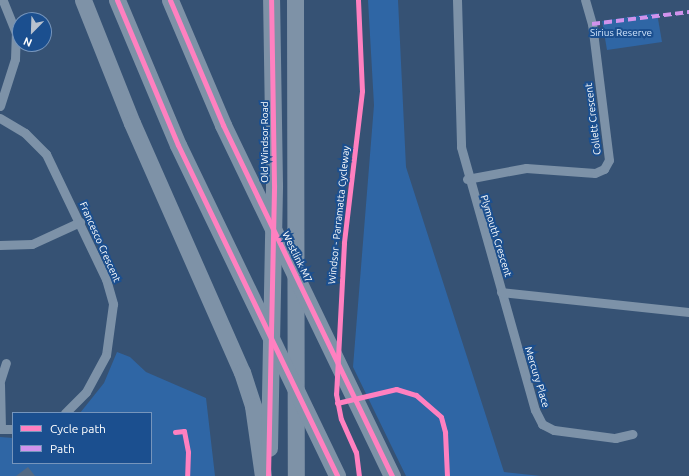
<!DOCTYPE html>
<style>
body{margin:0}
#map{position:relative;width:689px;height:476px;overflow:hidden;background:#365274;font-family:Ubuntu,sans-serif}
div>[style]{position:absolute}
.green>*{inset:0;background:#2f66a5}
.building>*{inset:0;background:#526984}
.street>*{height:9px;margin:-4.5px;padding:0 4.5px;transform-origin:4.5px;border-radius:4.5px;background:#7d92a8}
.highway>*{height:17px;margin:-8.5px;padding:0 8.5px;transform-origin:8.5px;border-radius:8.5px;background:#7e92a7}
.highway-bridge>*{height:17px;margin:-8.5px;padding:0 8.5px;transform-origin:8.5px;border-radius:8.5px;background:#7e92a7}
.quiet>*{height:4px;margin-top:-2px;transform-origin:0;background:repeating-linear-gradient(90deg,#d193ec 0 8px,transparent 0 12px)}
.cycleway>*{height:5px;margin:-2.5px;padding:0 2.5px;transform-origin:2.5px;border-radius:2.5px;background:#ff80c0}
span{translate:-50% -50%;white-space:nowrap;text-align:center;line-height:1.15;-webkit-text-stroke:4px #1b4f8f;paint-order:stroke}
.park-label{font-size:10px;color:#cfe3fa}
.street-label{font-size:10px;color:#fff}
.legend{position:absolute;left:12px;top:412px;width:140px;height:52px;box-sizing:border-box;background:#1b4f8f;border:1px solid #7695bc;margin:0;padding:5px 7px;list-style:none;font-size:12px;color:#fff}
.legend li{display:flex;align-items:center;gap:8px;height:20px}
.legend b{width:20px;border:1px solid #7695bc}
.north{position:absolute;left:12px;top:12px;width:40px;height:40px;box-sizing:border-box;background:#1b4f8f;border:1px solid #7695bc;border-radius:50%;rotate:203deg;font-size:11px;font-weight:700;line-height:16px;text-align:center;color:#fff}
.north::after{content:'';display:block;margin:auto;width:14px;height:18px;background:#b9c2ce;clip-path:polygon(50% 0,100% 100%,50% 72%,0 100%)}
</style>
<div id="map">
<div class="green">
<div style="clip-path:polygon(368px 0,398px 0,406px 167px,504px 472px,541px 476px,406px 476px,353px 367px,374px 105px)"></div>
<div style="clip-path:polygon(657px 13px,662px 42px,607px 50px,602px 21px)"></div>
<div style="clip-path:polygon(117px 352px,130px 357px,146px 372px,206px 398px,215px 476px,0 476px,0 437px,13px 438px,13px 463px,151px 463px,151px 413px,80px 413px,104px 383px)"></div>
</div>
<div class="building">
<div style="clip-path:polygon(28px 467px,35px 476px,16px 476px)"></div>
</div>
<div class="street">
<div style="left:457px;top:0;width:147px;rotate:88.4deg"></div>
<div style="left:461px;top:147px;width:273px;rotate:74.3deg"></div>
<div style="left:535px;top:410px;width:16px;rotate:63deg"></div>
<div style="left:542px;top:424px;width:13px;rotate:27deg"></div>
<div style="left:554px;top:430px;width:62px;rotate:7.5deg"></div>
<div style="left:615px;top:438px;width:18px;rotate:-13deg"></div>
<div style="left:0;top:106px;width:49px;rotate:-72.3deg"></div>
<div style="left:15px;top:59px;width:26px;rotate:-88deg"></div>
<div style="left:16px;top:33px;width:35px;rotate:-112deg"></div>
<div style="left:0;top:118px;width:29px;rotate:31deg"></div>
<div style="left:25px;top:133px;width:30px;rotate:45deg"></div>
<div style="left:46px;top:154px;width:139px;rotate:64.4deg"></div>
<div style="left:106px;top:279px;width:26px;rotate:74deg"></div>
<div style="left:113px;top:304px;width:51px;rotate:97.8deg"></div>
<div style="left:106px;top:355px;width:42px;rotate:118.4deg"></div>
<div style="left:86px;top:392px;width:30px;rotate:135deg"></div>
<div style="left:467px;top:179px;width:60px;rotate:-10.6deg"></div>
<div style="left:526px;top:168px;width:69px;rotate:4.1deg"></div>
<div style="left:595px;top:173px;width:10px;rotate:-24deg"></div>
<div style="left:604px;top:169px;width:10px;rotate:-61deg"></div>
<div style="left:609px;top:160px;width:137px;rotate:-97.1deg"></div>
<div style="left:592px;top:24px;width:25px;rotate:-106deg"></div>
<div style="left:0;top:245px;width:32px;rotate:-2deg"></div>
<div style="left:32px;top:244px;width:53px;rotate:-24.6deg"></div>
<div style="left:501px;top:292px;width:189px;rotate:6.1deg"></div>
<div style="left:0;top:381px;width:19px;rotate:-72deg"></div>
<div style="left:0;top:384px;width:45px;rotate:88.7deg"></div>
<div style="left:0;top:429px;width:13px"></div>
</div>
<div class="highway">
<div style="left:83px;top:0;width:132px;rotate:68.3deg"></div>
<div style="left:132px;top:123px;width:272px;rotate:66.2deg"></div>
<div style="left:242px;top:372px;width:36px;rotate:72deg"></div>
<div style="left:253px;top:406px;width:71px;rotate:81.9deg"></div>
<div style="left:117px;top:0;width:157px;rotate:67.2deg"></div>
<div style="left:170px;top:0;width:136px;rotate:67deg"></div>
<div style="left:295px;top:0;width:476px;rotate:89.9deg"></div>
<div style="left:269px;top:448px;width:263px;rotate:-88.9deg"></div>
<div style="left:274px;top:185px;width:185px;rotate:-90.9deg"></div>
</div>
<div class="highway-bridge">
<div style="left:223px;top:125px;width:390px;rotate:64.3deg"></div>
<div style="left:178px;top:145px;width:367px;rotate:64.3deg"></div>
</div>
<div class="quiet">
<div style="left:592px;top:24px;width:98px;rotate:-7.1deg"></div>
</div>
<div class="cycleway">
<div style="left:117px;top:0;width:157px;rotate:67.2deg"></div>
<div style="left:178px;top:145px;width:367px;rotate:64.3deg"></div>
<div style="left:170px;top:0;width:136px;rotate:67deg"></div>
<div style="left:223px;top:125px;width:390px;rotate:64.3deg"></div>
<div style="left:358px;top:0;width:91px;rotate:87.5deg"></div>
<div style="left:362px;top:91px;width:153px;rotate:96.8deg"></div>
<div style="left:344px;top:243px;width:151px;rotate:93deg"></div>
<div style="left:336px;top:394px;width:25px;rotate:79deg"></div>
<div style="left:341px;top:419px;width:36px;rotate:66deg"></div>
<div style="left:356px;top:452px;width:24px;rotate:83deg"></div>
<div style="left:337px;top:403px;width:61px;rotate:-13.3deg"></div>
<div style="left:396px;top:389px;width:21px;rotate:17deg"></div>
<div style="left:416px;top:395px;width:33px;rotate:41deg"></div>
<div style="left:441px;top:417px;width:16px;rotate:75deg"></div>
<div style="left:445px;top:432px;width:44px;rotate:87.4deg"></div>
<div style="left:175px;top:432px;width:9px;rotate:-6deg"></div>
<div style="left:184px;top:431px;width:21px;rotate:79deg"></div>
<div style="left:188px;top:452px;width:24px;rotate:92deg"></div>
<div style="left:268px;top:476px;width:291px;rotate:-88.8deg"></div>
<div style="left:274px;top:185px;width:185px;rotate:-90.9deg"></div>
</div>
<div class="park-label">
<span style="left:621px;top:33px">Sirius Reserve</span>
</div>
<div class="street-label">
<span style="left:593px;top:119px;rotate:-97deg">Collett Crescent</span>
<span style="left:265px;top:142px;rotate:-90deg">Old Windsor Road</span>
<span style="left:339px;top:215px;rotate:-84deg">Windsor - Parramatta Cycleway</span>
<span style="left:496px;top:236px;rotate:73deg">Plymouth Crescent</span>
<span style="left:100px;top:242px;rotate:66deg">Francesco Crescent</span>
<span style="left:297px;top:257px;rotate:64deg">Westlink M7</span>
<span style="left:537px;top:377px;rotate:73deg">Mercury Place</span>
</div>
<ul class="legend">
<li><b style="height:5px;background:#ff80c0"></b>Cycle path</li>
<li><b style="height:5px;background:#d193ec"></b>Path</li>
</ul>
<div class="north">N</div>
</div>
